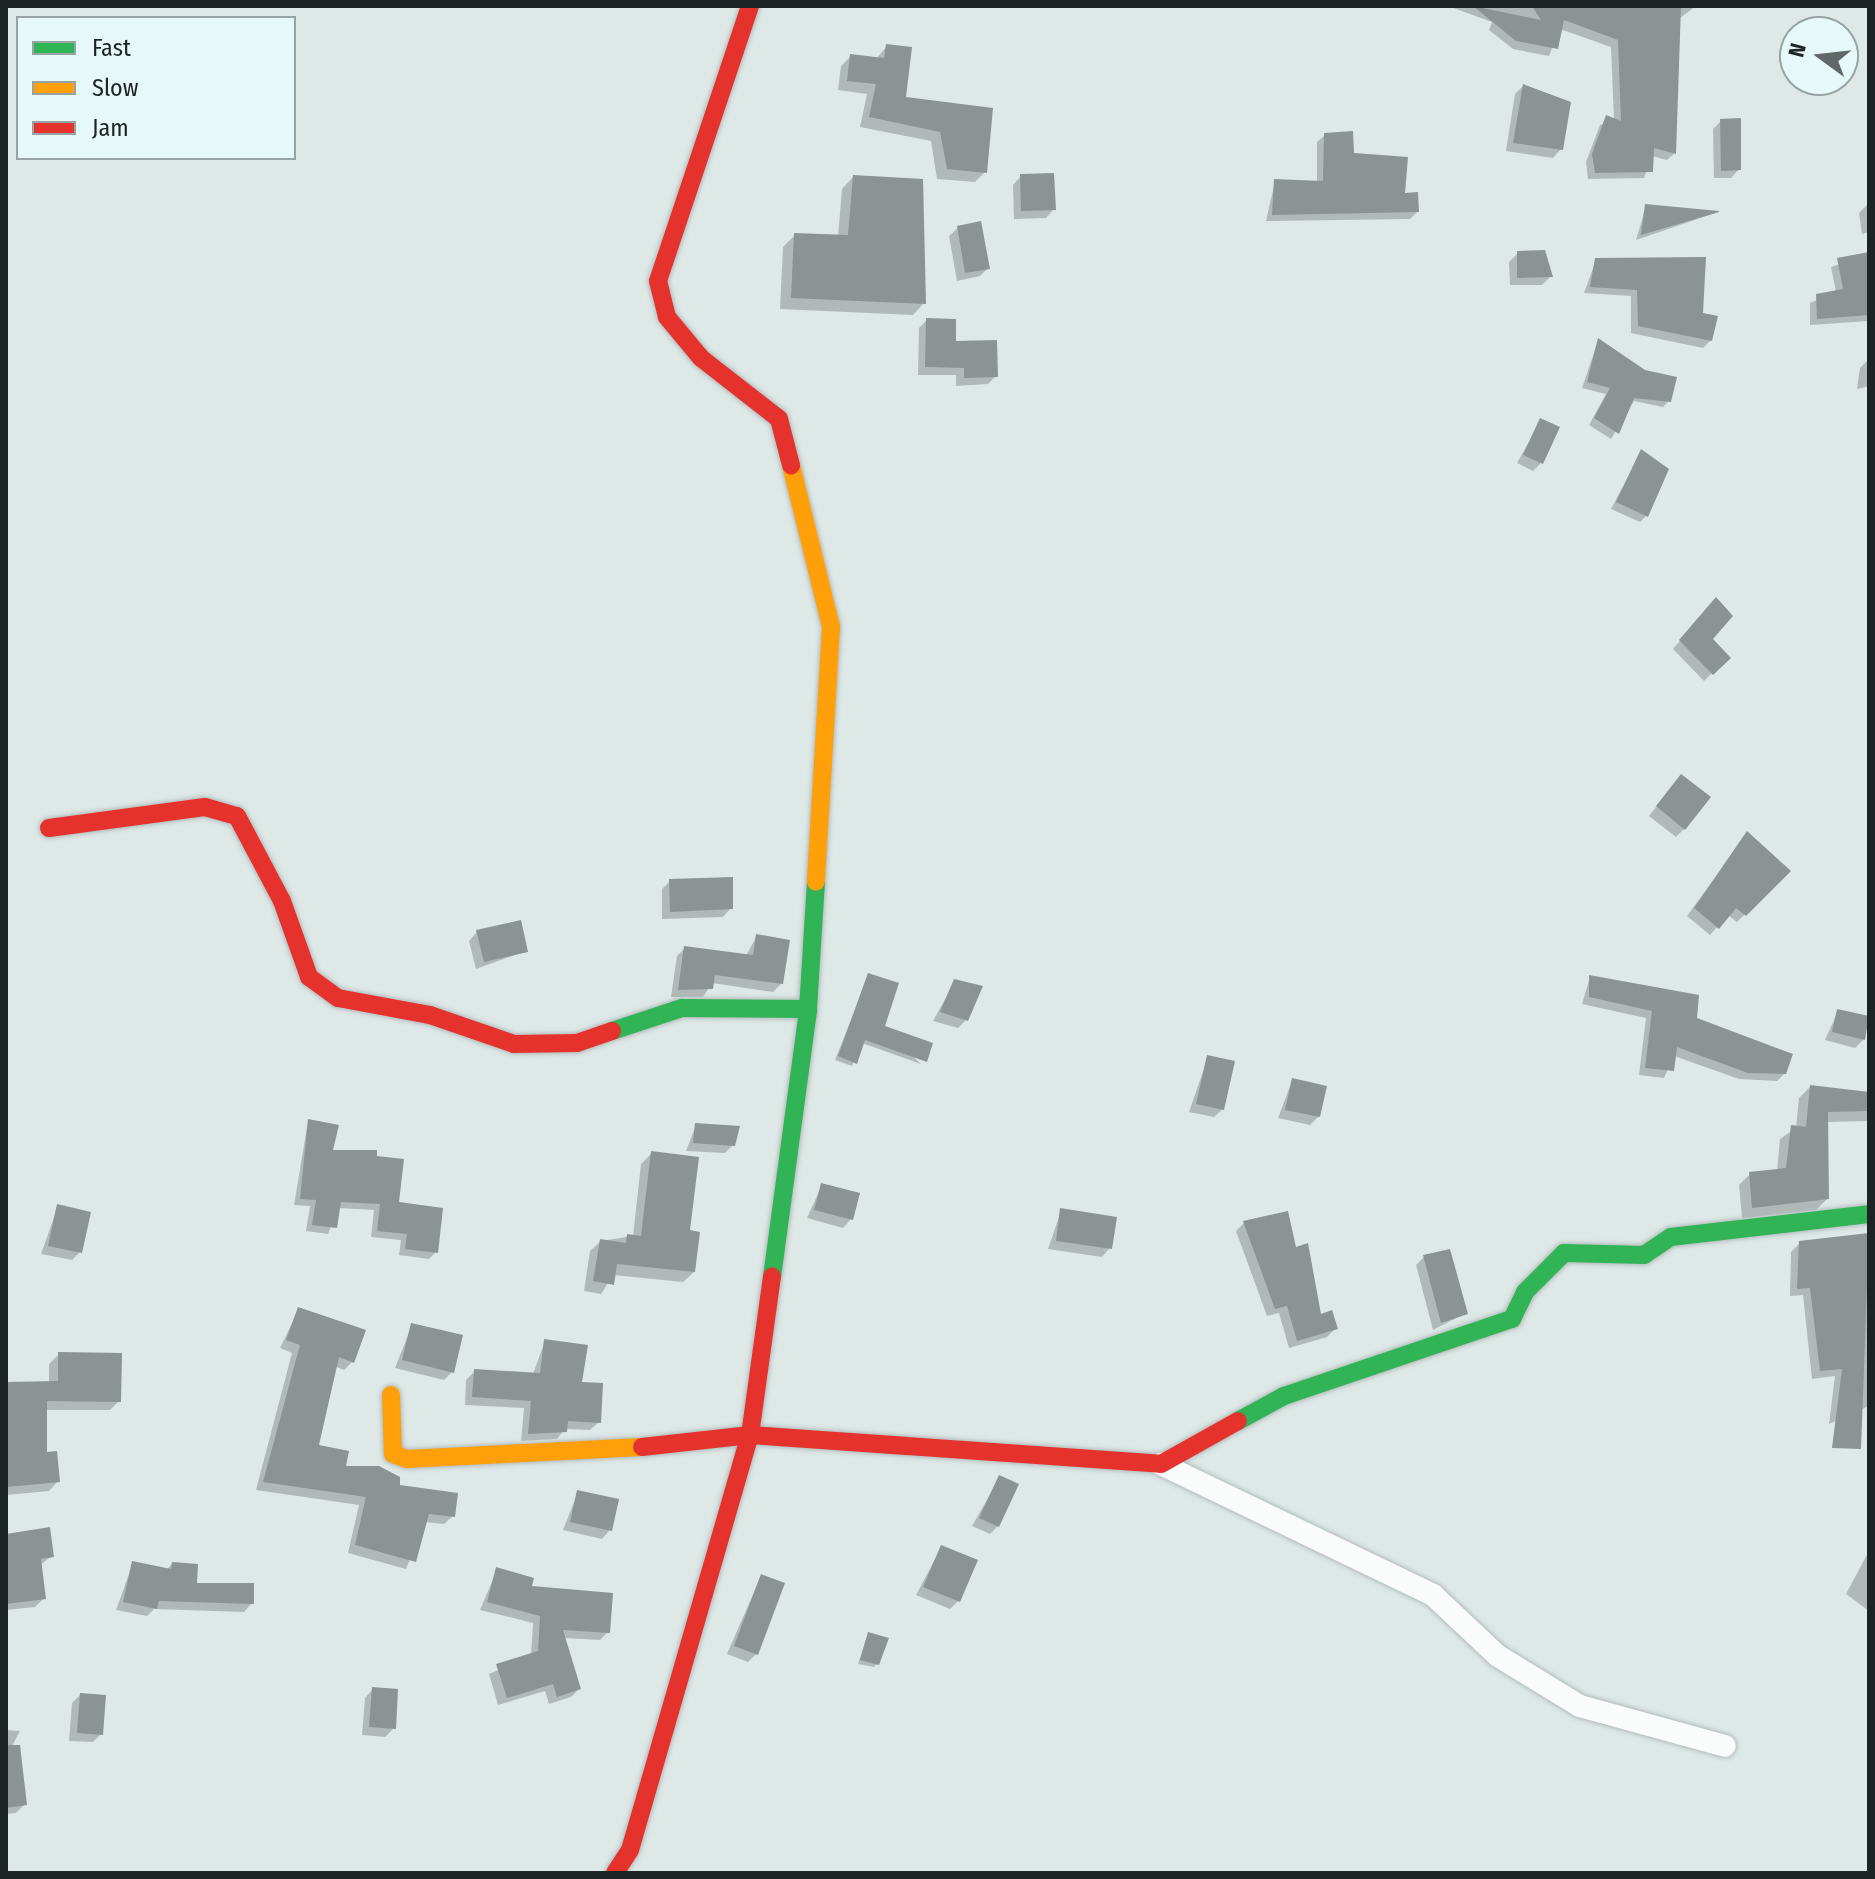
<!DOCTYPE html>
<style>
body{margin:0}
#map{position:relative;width:1875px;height:1879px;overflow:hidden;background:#dde8e7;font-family:"Fira Sans Condensed",sans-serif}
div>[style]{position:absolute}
.shadow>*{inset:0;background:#0003}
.building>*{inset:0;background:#8b9393}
.roads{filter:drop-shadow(0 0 2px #b4bcbc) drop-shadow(0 0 2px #b4bcbc)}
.street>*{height:22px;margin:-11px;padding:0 11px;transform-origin:11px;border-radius:11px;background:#fafcfb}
.fast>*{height:18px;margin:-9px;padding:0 9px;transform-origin:9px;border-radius:9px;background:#30b455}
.slow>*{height:18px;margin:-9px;padding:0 9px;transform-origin:9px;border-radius:9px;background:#ff9f0a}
.jam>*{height:18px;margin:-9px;padding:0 9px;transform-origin:9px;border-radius:9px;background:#e5322d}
span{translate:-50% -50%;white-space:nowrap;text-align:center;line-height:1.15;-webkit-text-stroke:8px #e6f9f8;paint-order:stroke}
.frame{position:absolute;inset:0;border:8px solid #1d2424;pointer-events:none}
.legend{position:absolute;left:16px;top:16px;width:280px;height:144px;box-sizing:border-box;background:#e6f9f8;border:2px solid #96a4a3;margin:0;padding:10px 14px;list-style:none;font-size:24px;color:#1d2424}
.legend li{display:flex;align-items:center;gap:16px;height:40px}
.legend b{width:40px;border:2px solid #96a4a3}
.north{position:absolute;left:1779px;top:16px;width:80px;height:80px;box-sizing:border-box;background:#e6f9f8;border:2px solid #96a4a3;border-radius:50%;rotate:285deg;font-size:22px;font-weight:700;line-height:32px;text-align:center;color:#1d2424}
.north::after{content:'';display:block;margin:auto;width:28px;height:36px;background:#606968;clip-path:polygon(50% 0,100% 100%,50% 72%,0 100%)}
</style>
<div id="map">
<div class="shadow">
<div style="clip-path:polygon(1448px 6px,1696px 6px,1680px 18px,1675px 153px,1667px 160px,1652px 156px,1644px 178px,1588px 179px,1586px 162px,1600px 125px,1614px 120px,1611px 47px,1560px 29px,1549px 56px,1513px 49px,1489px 30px,1492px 22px)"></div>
<div style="clip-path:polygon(887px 46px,904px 99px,985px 172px,975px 182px,937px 179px,931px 141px,860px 127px,867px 94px,838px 90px,841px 66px,851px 56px,876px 59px)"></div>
<div style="clip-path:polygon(1523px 86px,1561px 149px,1553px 158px,1506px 151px,1515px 94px)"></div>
<div style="clip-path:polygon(1721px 121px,1739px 169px,1731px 178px,1714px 178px,1713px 129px)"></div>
<div style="clip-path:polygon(1325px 135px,1403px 195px,1417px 212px,1410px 219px,1266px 221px,1275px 181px,1317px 183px,1317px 142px)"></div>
<div style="clip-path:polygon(1021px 176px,1054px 209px,1046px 218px,1014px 219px,1013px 185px)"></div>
<div style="clip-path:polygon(853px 177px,924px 303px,913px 315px,780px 309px,783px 247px,795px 235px,838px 236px,842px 189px)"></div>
<div style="clip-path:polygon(1867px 205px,1869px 232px,1862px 234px,1859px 213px)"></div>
<div style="clip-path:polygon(1646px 206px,1715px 213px,1636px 240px)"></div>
<div style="clip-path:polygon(958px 228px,988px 268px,980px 276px,957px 281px,949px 236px)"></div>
<div style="clip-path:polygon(1518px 253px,1550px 277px,1542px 285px,1510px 285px,1509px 262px)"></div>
<div style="clip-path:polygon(1869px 254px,1869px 321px,1810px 325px,1810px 303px,1836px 292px,1831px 267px)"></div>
<div style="clip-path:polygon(1596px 260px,1701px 314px,1711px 340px,1703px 348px,1631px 333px,1631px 296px,1584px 293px)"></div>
<div style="clip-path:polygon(927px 320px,954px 343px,996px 376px,988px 384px,956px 386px,956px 375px,918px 375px,919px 328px)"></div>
<div style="clip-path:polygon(1598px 341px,1669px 401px,1663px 407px,1634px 401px,1611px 439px,1589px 425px,1606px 394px,1582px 388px)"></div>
<div style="clip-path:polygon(1869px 359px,1869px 386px,1857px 389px,1860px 368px)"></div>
<div style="clip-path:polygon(1541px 420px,1541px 463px,1533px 471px,1517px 463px)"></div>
<div style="clip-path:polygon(1641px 452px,1646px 516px,1640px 522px,1611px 509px)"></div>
<div style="clip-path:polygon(1709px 607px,1710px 639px,1728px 658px,1704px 681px,1673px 649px)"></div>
<div style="clip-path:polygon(1673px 785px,1684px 829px,1676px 837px,1649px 816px)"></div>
<div style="clip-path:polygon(1747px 834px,1788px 871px,1737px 922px,1728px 915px,1710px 935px,1687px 916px)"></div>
<div style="clip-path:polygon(670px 881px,731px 908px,723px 917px,662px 919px,662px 889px)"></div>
<div style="clip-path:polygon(477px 932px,526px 951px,476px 969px,469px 941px)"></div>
<div style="clip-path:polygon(756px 937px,781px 984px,773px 992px,712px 983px,703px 997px,671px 997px,677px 956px,685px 948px,746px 956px)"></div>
<div style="clip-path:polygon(869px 975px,883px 1028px,921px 1064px,862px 1043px,852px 1066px,835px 1060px)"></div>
<div style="clip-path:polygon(1590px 977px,1695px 1019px,1785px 1073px,1777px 1081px,1739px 1079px,1674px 1056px,1664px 1078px,1639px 1075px,1646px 1018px,1582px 1004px)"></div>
<div style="clip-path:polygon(955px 981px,966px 1020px,958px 1028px,933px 1021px)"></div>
<div style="clip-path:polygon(1838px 1011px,1864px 1039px,1855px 1048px,1825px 1040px)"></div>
<div style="clip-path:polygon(1208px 1057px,1223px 1109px,1214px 1117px,1189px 1112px)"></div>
<div style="clip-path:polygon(1292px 1081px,1319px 1116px,1310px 1125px,1278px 1118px)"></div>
<div style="clip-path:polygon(1810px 1087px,1869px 1092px,1869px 1121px,1827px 1122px,1827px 1199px,1816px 1210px,1742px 1218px,1739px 1185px,1750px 1174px,1777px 1171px,1780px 1139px,1796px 1128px,1799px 1098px)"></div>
<div style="clip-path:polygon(308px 1121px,331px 1152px,397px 1204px,436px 1252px,429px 1259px,399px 1255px,401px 1240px,371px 1237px,374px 1210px,338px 1208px,328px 1234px,306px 1231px,310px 1206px,294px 1205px)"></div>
<div style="clip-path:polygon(696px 1125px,733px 1145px,725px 1153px,686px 1151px)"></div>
<div style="clip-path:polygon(652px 1153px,687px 1232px,694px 1272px,683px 1282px,613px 1275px,601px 1294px,584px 1291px,590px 1251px,601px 1241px,633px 1236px,641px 1164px)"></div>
<div style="clip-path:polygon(822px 1185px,851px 1219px,843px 1228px,807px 1218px)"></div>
<div style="clip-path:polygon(58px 1206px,80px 1252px,72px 1260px,41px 1254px)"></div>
<div style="clip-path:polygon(1061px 1211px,1110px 1248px,1102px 1257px,1048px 1249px)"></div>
<div style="clip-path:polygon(1244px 1223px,1294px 1249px,1319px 1316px,1335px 1329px,1327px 1337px,1289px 1348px,1279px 1313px,1267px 1316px,1236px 1231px)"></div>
<div style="clip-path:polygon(1869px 1235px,1869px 1406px,1829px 1424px,1835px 1376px,1812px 1379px,1803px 1295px,1790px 1296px,1791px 1252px,1800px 1243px)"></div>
<div style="clip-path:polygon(1424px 1257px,1466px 1313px,1433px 1330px,1416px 1265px)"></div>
<div style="clip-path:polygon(299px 1309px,352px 1362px,344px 1370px,334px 1366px,316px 1446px,344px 1468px,453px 1516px,444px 1524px,425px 1522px,406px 1569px,348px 1553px,359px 1505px,256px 1490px,292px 1353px,280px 1348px)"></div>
<div style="clip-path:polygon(412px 1325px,452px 1372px,444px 1380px,395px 1368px)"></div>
<div style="clip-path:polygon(545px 1341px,580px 1383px,599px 1422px,590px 1430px,565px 1429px,557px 1439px,521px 1441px,524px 1408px,465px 1405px,466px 1380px,475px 1371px,533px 1374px)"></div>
<div style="clip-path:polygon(59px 1354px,119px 1401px,110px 1410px,45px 1410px,45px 1454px,58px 1481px,49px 1491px,6px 1495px,6px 1384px,49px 1384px,49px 1364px)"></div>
<div style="clip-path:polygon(1000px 1477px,998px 1526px,990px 1534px,972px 1526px)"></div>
<div style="clip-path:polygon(578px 1492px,610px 1530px,602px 1539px,563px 1530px)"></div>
<div style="clip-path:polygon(6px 1536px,52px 1556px,40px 1565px,44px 1598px,35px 1607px,6px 1610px)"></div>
<div style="clip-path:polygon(941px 1548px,958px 1601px,950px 1609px,916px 1595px)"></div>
<div style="clip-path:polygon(1869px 1551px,1869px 1611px,1846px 1594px)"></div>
<div style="clip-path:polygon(133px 1563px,166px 1570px,172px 1564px,195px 1585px,252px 1603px,244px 1612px,154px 1609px,147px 1616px,116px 1610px)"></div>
<div style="clip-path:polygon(497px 1570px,608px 1632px,600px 1640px,564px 1638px,579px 1689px,571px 1697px,549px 1704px,545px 1691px,498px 1705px,489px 1674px,531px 1656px,533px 1623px,480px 1610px)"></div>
<div style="clip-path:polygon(761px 1576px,756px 1654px,748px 1662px,727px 1654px)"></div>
<div style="clip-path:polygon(868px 1634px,877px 1664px,874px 1667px,858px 1664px)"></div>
<div style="clip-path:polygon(373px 1689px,394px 1728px,385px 1737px,362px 1735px,365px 1698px)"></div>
<div style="clip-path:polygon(80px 1695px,101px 1734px,93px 1742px,69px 1741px,72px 1703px)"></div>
<div style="clip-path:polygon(6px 1730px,20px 1731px,12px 1746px,6px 1747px)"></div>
<div style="clip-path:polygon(6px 1784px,25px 1804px,16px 1813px,6px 1814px)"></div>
</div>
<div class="building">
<div style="clip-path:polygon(1473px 6px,1541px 20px,1532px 6px,1681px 6px,1676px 154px,1654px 148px,1653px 172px,1595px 173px,1592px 154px,1606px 115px,1621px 121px,1618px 40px,1564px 20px,1558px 49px,1516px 41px)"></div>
<div style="clip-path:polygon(886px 44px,912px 47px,906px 97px,993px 108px,987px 173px,947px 169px,940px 132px,869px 117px,876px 84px,847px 81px,850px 54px,884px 58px)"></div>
<div style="clip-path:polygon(1523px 84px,1571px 102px,1563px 150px,1513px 143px)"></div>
<div style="clip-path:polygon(1741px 118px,1741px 170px,1721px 171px,1720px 119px)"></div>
<div style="clip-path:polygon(1353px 131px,1354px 153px,1408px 157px,1405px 193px,1418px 192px,1419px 212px,1272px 215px,1274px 179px,1323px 181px,1324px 133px)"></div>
<div style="clip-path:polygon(1054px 173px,1056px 210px,1021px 211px,1020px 174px)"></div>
<div style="clip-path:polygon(853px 175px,923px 179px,926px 304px,791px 298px,794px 233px,848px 235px)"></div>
<div style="clip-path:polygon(1645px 204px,1719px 211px,1719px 212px,1641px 235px)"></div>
<div style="clip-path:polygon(981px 221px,990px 269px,965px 273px,957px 226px)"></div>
<div style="clip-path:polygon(1545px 250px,1553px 277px,1517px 278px,1517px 251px)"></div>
<div style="clip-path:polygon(1869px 252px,1869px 315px,1817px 319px,1816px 294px,1843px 289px,1837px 258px)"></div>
<div style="clip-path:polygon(1706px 257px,1703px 313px,1718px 316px,1712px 341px,1638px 326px,1637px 290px,1590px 287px,1595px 258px)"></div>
<div style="clip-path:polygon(926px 318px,956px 319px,956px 341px,997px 340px,998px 377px,964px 378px,964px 368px,925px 367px)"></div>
<div style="clip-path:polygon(1598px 338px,1645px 370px,1677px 377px,1671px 402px,1634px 398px,1619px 434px,1594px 418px,1610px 388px,1587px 382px)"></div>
<div style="clip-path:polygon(1540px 418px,1560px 427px,1543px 464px,1523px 455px)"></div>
<div style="clip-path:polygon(1641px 449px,1669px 469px,1648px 517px,1616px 502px)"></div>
<div style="clip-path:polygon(1716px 597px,1733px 616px,1713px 639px,1731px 658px,1713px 675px,1679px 640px)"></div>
<div style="clip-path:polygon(1681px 774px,1711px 797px,1685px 830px,1656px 806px)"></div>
<div style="clip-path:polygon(1747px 831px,1791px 871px,1746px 916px,1736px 908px,1719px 929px,1694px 908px)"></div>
<div style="clip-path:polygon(733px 877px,733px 909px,670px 912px,669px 879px)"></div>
<div style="clip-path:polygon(521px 920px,528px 952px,484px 962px,476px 930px)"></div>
<div style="clip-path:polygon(756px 934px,790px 940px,783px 984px,715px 975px,713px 989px,678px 990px,684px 946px,753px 955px)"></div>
<div style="clip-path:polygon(868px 973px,899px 983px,885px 1026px,933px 1043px,927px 1062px,865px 1040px,857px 1064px,838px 1056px)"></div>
<div style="clip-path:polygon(1589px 975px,1699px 995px,1697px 1018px,1793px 1054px,1786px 1074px,1748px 1073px,1677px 1047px,1674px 1071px,1645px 1068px,1652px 1011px,1589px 997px)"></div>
<div style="clip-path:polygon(954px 979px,983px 986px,968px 1021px,940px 1012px)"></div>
<div style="clip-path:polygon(1837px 1009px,1869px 1016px,1865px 1040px,1832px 1032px)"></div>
<div style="clip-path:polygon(1207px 1055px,1235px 1061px,1224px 1110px,1196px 1104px)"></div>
<div style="clip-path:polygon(1292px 1078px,1327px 1086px,1320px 1117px,1285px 1110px)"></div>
<div style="clip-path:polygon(1810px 1085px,1869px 1092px,1869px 1111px,1828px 1112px,1829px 1199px,1752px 1208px,1749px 1172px,1786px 1168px,1791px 1125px,1806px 1127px)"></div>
<div style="clip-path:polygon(308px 1119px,339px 1125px,333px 1150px,377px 1150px,377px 1156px,404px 1159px,399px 1202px,443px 1208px,438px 1253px,405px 1249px,407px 1234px,377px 1231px,380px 1204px,341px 1202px,337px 1228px,312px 1225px,316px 1200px,300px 1199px)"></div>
<div style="clip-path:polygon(695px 1123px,740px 1126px,735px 1146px,693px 1143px)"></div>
<div style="clip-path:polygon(651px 1151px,699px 1157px,690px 1230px,700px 1232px,695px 1272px,617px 1264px,614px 1285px,593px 1281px,600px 1239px,626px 1243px,627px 1234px,641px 1236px)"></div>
<div style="clip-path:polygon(821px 1183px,860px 1193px,853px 1220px,814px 1210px)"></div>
<div style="clip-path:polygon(57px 1204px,91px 1212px,82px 1253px,48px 1246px)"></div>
<div style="clip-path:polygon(1060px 1208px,1117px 1217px,1112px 1249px,1056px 1241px)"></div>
<div style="clip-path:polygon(1288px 1211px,1296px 1247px,1308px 1243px,1321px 1314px,1332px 1310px,1338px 1329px,1297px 1341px,1287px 1306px,1275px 1309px,1243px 1221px)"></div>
<div style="clip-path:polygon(1869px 1233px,1861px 1449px,1832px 1448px,1842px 1369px,1820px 1371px,1810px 1288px,1797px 1289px,1799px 1241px)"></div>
<div style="clip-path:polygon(1450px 1249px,1468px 1314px,1441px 1323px,1423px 1255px)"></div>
<div style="clip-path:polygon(298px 1307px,366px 1330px,354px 1363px,339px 1357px,319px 1445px,349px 1451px,346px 1466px,379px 1466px,400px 1477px,400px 1485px,458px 1493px,455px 1517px,429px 1514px,416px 1562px,355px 1545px,366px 1497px,263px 1482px,300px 1345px,286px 1340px)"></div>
<div style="clip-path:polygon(411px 1323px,463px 1335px,454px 1373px,402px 1360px)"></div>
<div style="clip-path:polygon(544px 1339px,588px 1345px,582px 1382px,603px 1383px,601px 1423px,568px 1421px,567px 1432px,528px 1434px,531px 1401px,472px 1397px,474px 1369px,540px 1373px)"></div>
<div style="clip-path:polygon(58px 1352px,122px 1353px,121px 1402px,47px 1401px,47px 1452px,57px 1451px,60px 1482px,6px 1487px,6px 1382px,58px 1381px)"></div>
<div style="clip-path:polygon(999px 1475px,1019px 1484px,999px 1527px,979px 1518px)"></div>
<div style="clip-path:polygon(577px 1490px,619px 1499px,612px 1531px,570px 1522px)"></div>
<div style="clip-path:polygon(50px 1527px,54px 1557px,41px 1559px,46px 1599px,6px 1604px,6px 1534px)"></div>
<div style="clip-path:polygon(941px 1545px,978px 1560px,960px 1602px,923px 1587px)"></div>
<div style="clip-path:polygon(132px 1561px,171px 1569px,172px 1562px,198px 1564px,197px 1583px,254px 1583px,254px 1604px,159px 1601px,157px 1609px,123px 1602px)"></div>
<div style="clip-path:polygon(496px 1567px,534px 1578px,532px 1586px,613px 1593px,610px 1633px,563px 1630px,581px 1689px,557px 1697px,553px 1684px,507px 1698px,496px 1664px,538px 1651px,540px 1616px,487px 1602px)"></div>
<div style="clip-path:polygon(761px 1574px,785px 1583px,758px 1655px,734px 1646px)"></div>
<div style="clip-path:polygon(868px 1632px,889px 1638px,879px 1665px,860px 1660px)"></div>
<div style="clip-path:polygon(372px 1687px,398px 1689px,396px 1729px,369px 1727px)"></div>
<div style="clip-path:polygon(80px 1693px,106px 1695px,103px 1735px,77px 1733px)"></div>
<div style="clip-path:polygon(6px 1745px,20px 1745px,27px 1805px,6px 1808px)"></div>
</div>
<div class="roads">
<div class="street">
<div style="left:1161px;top:1464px;width:302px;rotate:25.7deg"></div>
<div style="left:1433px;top:1595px;width:89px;rotate:43.2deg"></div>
<div style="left:1498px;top:1656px;width:96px;rotate:31.4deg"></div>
<div style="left:1580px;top:1706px;width:150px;rotate:15.4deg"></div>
</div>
<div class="fast">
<div style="left:612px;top:1031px;width:74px;rotate:-18.2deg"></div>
<div style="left:682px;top:1008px;width:126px;rotate:0.5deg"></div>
<div style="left:772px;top:1277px;width:270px;rotate:-82.3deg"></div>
<div style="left:808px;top:1009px;width:127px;rotate:-86.4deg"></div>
<div style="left:1238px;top:1421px;width:52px;rotate:-28.5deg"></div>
<div style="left:1284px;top:1396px;width:241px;rotate:-18.7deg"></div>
<div style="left:1512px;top:1319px;width:30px;rotate:-64deg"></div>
<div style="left:1525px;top:1292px;width:55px;rotate:-45deg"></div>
<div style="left:1564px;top:1253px;width:80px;rotate:1.4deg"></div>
<div style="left:1644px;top:1255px;width:32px;rotate:-34deg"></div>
<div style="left:1671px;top:1237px;width:199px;rotate:-6.6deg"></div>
</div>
<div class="slow">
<div style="left:791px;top:465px;width:167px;rotate:76.1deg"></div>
<div style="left:831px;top:627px;width:255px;rotate:93.4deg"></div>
<div style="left:391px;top:1395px;width:59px;rotate:88.1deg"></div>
<div style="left:393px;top:1454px;width:15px;rotate:20deg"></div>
<div style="left:407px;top:1459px;width:235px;rotate:-2.9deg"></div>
</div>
<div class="jam">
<div style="left:750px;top:6px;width:290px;rotate:108.5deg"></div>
<div style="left:658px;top:281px;width:37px;rotate:76deg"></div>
<div style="left:667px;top:317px;width:53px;rotate:50.3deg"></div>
<div style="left:701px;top:358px;width:99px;rotate:38deg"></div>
<div style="left:779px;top:419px;width:48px;rotate:75.4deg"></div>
<div style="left:49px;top:828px;width:157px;rotate:-7.7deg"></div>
<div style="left:205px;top:807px;width:33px;rotate:16deg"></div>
<div style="left:237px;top:816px;width:96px;rotate:62.1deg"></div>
<div style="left:282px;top:901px;width:81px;rotate:70.4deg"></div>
<div style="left:309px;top:977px;width:36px;rotate:36deg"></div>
<div style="left:338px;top:998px;width:94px;rotate:10.5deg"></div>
<div style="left:430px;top:1015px;width:89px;rotate:19deg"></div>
<div style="left:514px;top:1044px;width:63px;rotate:-0.9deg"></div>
<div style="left:577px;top:1043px;width:37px;rotate:-19deg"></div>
<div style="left:642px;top:1447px;width:109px;rotate:-6.3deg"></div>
<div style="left:750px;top:1435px;width:412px;rotate:4deg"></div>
<div style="left:1161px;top:1464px;width:88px;rotate:-29.2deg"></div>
<div style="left:615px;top:1873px;width:27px;rotate:-57deg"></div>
<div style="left:630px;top:1850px;width:432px;rotate:-73.9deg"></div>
<div style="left:750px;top:1435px;width:160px;rotate:-82.1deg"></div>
</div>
</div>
<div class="frame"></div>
<ul class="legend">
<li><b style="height:10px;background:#30b455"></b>Fast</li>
<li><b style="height:10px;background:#ff9f0a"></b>Slow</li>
<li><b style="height:10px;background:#e5322d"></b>Jam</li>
</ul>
<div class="north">N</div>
</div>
